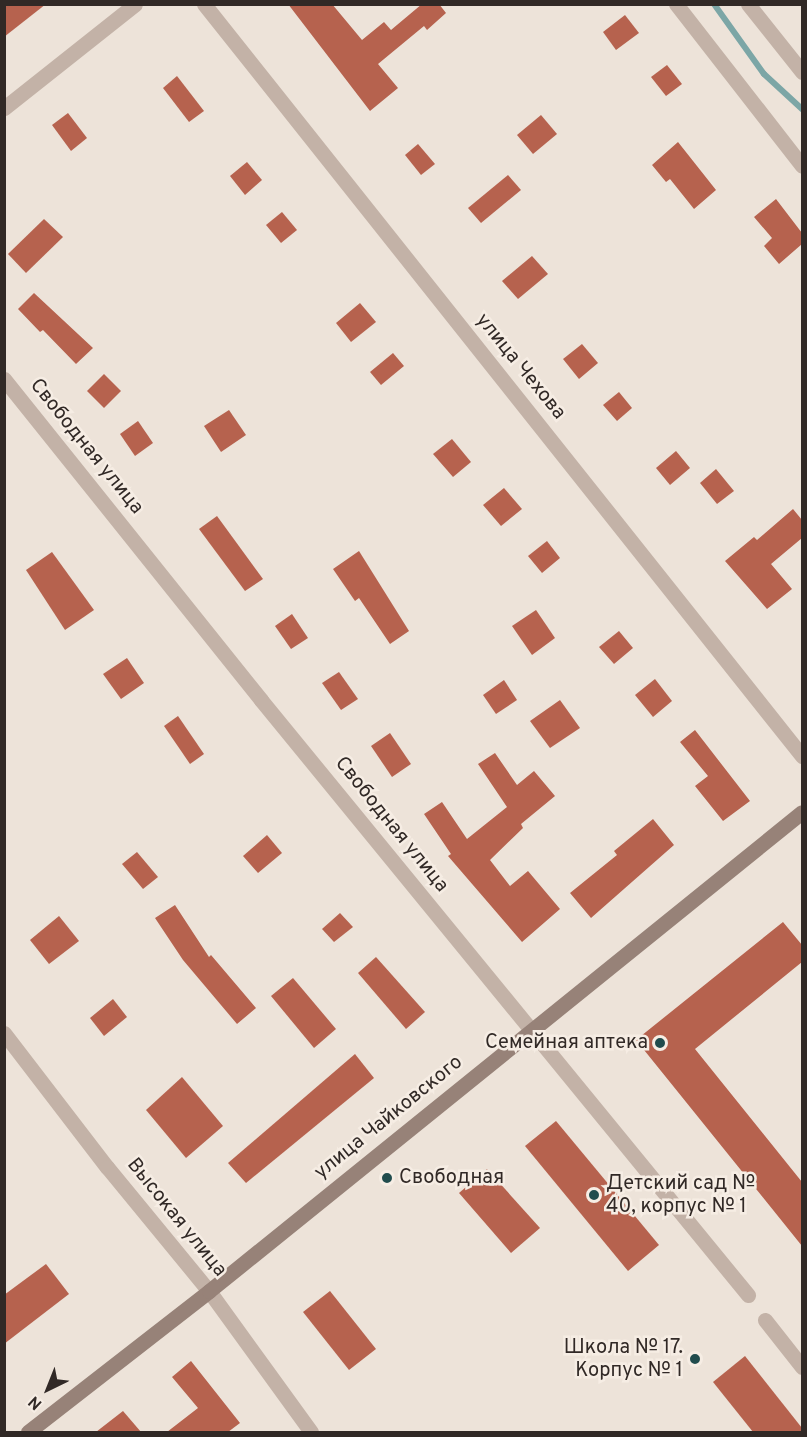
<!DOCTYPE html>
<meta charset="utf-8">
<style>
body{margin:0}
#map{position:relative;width:807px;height:1437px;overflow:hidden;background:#ede3d9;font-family:Overpass,sans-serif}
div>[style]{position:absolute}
.stream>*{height:6px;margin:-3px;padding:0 3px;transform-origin:3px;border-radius:3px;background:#7ca6a6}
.building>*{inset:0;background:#b6624e}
.minor>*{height:15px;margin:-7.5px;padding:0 7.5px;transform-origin:7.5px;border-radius:7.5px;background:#c3b2a7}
.secondary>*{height:15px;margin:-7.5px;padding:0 7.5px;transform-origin:7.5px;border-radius:7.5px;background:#978278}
.dots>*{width:16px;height:16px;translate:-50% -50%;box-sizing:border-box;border:3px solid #f6ede4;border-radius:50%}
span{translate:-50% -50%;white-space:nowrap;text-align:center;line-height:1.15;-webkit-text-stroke:5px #f6ede4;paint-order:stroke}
.street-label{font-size:20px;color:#312926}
.poi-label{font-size:20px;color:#312926}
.right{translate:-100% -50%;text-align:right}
.left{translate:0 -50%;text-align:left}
.frame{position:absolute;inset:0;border:6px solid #312926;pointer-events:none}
.north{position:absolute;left:18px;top:1359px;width:60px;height:60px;-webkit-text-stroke:4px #f6ede4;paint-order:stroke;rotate:223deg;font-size:16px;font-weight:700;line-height:24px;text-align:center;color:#312926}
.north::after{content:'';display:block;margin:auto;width:21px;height:27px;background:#312926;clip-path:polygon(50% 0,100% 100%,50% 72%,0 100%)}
</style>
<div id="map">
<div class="stream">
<div style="left:714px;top:4px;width:86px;rotate:54.5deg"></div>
<div style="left:764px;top:74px;width:52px;rotate:42.6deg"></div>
</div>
<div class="building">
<div style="clip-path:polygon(4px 4px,46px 4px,4px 37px)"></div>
<div style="clip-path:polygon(288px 4px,332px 4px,362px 40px,384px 22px,391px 30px,422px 4px,439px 4px,446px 13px,427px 30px,424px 26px,378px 64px,398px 88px,370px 111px)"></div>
<div style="clip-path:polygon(625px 15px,639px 33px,616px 50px,603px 32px)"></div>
<div style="clip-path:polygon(667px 65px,682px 84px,666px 96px,651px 77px)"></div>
<div style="clip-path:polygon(177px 76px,204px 111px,189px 122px,163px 88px)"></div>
<div style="clip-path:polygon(68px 113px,87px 138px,71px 151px,52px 125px)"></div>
<div style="clip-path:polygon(541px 115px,557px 134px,533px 154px,517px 135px)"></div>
<div style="clip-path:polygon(678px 142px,716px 190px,694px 209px,670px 179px,666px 182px,652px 165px)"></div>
<div style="clip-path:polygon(418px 144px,435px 164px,421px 175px,405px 155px)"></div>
<div style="clip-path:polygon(247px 162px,262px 180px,245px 195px,230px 176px)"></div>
<div style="clip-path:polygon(508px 175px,521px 190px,481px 223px,468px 208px)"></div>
<div style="clip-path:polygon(776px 199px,802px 233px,802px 244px,779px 264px,764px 246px,772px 238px,754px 217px)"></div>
<div style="clip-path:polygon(282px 212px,297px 230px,281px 243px,266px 225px)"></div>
<div style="clip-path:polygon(44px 219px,63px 237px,26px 273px,8px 254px)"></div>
<div style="clip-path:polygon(532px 256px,548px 274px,518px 299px,502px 281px)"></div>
<div style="clip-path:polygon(34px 293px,93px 348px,76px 364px,43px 330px,40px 332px,18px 309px)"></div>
<div style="clip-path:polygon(360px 303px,376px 322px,351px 342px,336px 323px)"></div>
<div style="clip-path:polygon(582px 344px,598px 363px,579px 379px,563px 359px)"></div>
<div style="clip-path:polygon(393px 353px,404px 366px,381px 385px,370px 372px)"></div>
<div style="clip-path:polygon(104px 374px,121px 391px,104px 408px,87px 391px)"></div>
<div style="clip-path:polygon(619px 392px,632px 408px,617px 421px,603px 405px)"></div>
<div style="clip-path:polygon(229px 410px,246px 435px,221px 452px,204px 426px)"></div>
<div style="clip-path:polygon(138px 421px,153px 443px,135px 456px,120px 434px)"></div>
<div style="clip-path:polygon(452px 439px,471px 462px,453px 477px,433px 454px)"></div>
<div style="clip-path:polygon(676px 451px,690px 468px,670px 485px,656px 468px)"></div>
<div style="clip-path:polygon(716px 469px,734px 491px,717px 504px,700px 483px)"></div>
<div style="clip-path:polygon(504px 488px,522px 509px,501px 526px,483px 505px)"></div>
<div style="clip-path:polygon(793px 509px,802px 520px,802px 538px,771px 564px,792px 589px,767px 609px,725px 561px,754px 537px,757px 540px)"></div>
<div style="clip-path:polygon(217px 516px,263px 579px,245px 591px,199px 529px)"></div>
<div style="clip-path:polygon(547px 541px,560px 558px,542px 573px,528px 556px)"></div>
<div style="clip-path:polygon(359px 551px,409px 631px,390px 644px,359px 598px,355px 601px,333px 569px)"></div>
<div style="clip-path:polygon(52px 552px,94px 610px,65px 630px,26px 570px)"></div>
<div style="clip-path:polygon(536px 610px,555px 638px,532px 655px,512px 626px)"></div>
<div style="clip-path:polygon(292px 614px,308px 638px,291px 649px,275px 626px)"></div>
<div style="clip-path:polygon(619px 631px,633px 648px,614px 664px,599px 647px)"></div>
<div style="clip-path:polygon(127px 658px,144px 683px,121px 699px,103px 674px)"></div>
<div style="clip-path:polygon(339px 672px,358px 699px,341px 710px,322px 683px)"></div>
<div style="clip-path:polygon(655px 679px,672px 701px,653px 717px,635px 695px)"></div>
<div style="clip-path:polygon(504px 680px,517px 700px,496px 714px,483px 695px)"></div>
<div style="clip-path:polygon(560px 700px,580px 728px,550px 748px,530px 721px)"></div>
<div style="clip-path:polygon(178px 716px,204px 754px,190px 764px,164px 726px)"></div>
<div style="clip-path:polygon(695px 730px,750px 801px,723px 821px,695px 786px,708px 776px,680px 742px)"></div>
<div style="clip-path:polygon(390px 733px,411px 764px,392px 777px,371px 746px)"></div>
<div style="clip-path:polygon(495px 753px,517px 785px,534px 771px,555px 796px,521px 824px,523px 828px,490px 860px,510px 886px,528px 871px,560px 909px,522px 942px,448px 856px,451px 854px,424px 814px,442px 802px,467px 839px,507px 807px,478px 764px)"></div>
<div style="clip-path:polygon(653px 819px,674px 845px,591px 918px,570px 893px,617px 855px,614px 851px)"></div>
<div style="clip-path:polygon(267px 835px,282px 853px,258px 873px,243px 856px)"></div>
<div style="clip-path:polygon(137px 852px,158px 877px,143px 889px,122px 864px)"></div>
<div style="clip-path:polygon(175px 905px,209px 957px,211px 955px,256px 1008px,237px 1024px,183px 960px,155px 918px)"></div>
<div style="clip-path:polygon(340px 913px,353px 927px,334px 942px,322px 929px)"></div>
<div style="clip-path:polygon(59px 916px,79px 941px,49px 964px,30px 940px)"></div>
<div style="clip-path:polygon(783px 922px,802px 945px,802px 962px,695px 1049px,802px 1182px,802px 1246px,636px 1040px)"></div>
<div style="clip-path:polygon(376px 957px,425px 1012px,406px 1029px,358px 973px)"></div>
<div style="clip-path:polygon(293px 978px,336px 1029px,314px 1048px,271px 996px)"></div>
<div style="clip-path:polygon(113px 999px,127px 1017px,104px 1036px,90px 1018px)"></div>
<div style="clip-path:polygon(355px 1054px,374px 1078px,246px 1183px,228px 1163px)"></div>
<div style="clip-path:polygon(182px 1077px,223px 1126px,186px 1158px,146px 1110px)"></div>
<div style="clip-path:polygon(556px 1121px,659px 1245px,628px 1271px,525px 1146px)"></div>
<div style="clip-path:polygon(487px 1169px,540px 1228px,511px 1253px,459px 1193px)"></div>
<div style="clip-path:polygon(46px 1264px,69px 1294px,4px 1344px,4px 1295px)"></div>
<div style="clip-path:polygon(330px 1291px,376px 1349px,349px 1370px,303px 1312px)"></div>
<div style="clip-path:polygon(745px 1356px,802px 1428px,802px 1432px,753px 1432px,713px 1382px)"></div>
<div style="clip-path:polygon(191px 1361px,240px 1423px,228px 1432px,167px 1432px,198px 1408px,172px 1377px)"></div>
<div style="clip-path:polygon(123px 1411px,141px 1432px,96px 1432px)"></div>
</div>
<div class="minor">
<div style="left:204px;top:4px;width:961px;rotate:51.51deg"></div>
<div style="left:676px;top:4px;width:205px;rotate:52.1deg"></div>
<div style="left:748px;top:4px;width:87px;rotate:51.5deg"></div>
<div style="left:4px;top:108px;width:167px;rotate:-38.4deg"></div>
<div style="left:4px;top:379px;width:411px;rotate:51.3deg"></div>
<div style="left:261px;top:700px;width:769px;rotate:50.7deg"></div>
<div style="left:4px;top:1033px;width:169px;rotate:52.5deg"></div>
<div style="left:107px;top:1167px;width:161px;rotate:50.6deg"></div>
<div style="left:209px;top:1291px;width:174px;rotate:54.1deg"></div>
<div style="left:765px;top:1320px;width:60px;rotate:51.8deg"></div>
</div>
<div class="secondary">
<div style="left:28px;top:1432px;width:229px;rotate:-37.9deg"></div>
<div style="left:209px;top:1291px;width:762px;rotate:-38.93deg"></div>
</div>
<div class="dots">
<div style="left:660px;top:1043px;background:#214c4d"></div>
<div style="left:387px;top:1178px;background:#214c4d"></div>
<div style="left:594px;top:1195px;background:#214c4d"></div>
<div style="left:695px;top:1359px;background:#214c4d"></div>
</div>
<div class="street-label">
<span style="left:520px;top:367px;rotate:51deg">улица Чехова</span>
<span style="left:86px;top:447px;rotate:51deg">Свободная улица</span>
<span style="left:391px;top:825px;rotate:51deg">Свободная улица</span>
<span style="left:389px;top:1118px;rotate:-39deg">улица Чайковского</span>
<span style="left:176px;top:1218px;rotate:51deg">Высокая улица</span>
</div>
<div class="poi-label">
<span class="right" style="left:648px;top:1043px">Семейная аптека</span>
<span class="left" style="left:399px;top:1178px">Свободная</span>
<span class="left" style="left:606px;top:1196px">Детский сад №<br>40, корпус № 1</span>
<span class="right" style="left:683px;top:1360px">Школа № 17.<br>Корпус № 1</span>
</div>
<div class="frame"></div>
<div class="north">N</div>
</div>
